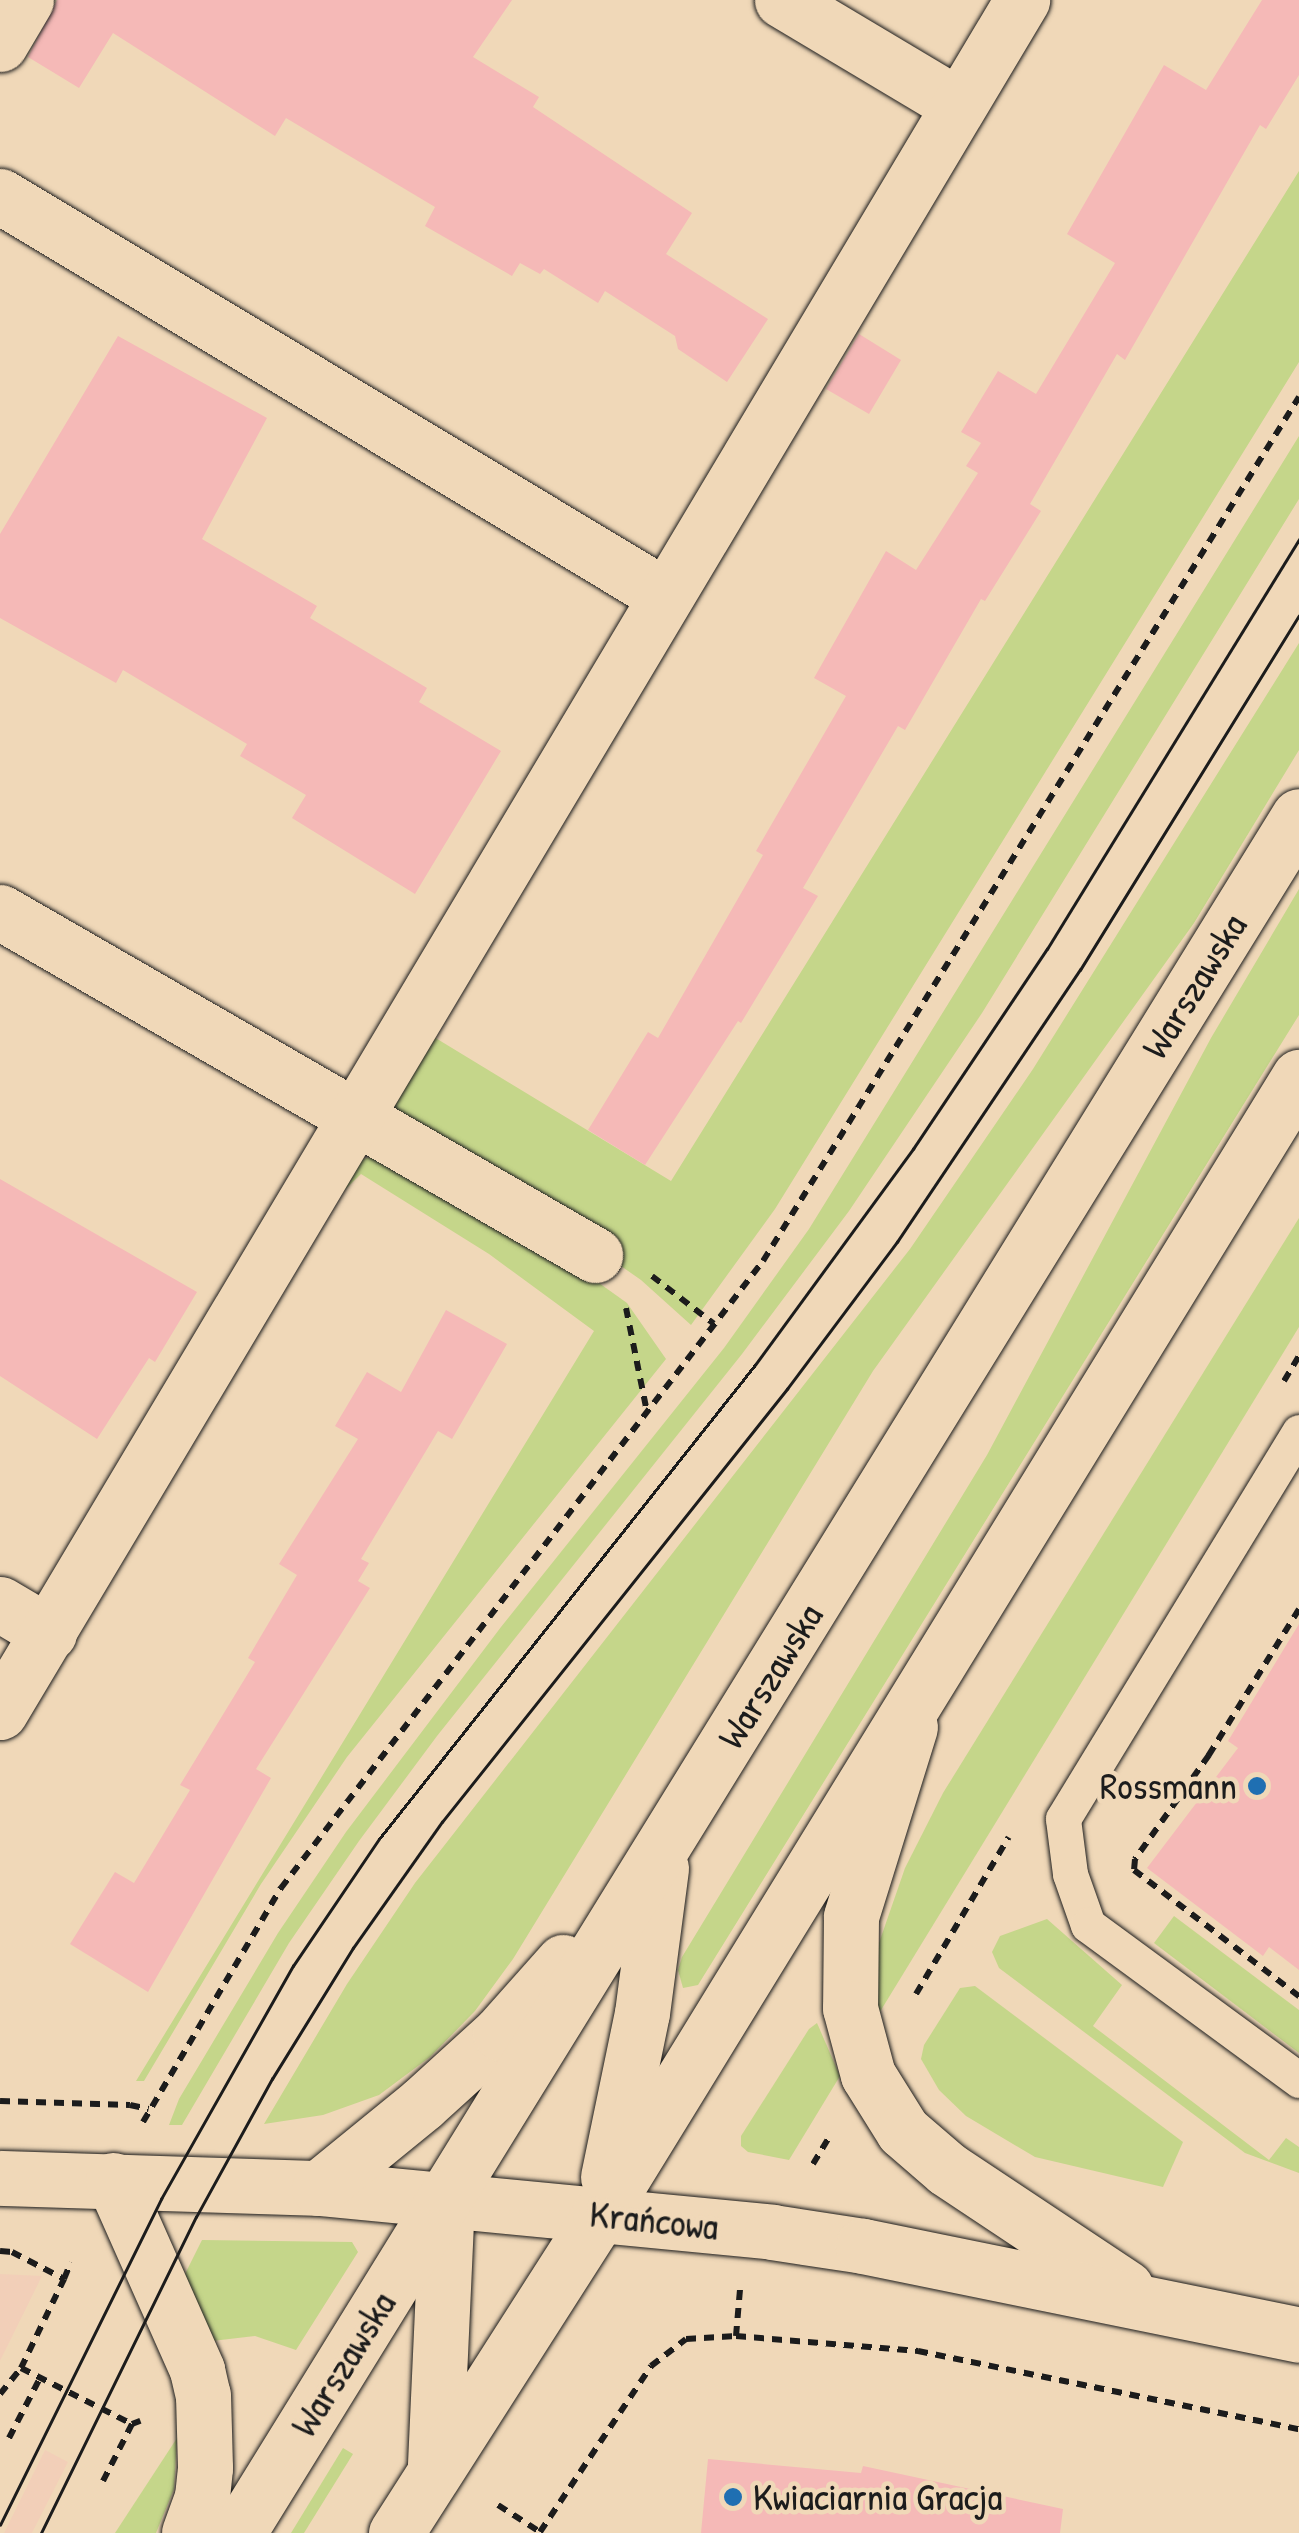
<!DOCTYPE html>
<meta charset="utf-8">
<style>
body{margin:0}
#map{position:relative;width:1299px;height:2533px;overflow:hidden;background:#f0d8b8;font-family:"Patrick Hand",sans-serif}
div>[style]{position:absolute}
.built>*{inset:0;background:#f2cfb8}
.green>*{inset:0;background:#c5d68a}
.building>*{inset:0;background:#f5b9b7}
.path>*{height:6px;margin-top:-3px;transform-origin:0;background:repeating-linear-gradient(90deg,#1c1c1c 0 10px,transparent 0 18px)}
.roads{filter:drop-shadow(0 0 2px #1c1c1c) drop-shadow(0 0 2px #1c1c1c)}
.service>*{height:35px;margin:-17.5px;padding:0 17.5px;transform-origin:17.5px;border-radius:17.5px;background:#f0d8b8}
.minor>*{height:55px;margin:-27.5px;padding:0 27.5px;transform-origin:27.5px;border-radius:27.5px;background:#f0d8b8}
.tertiary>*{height:55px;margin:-27.5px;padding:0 27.5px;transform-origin:27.5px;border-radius:27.5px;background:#f0d8b8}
.secondary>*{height:55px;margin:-27.5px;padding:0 27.5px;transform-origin:27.5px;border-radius:27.5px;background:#f0d8b8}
.tram>*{height:2.5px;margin:-1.25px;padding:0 1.25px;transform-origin:1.25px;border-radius:1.25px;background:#1c1c1c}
.dots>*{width:28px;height:28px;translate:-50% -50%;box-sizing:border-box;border:5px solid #f0d8b8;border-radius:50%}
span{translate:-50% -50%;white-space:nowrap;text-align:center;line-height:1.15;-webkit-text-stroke:9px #f0d8b8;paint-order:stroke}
.street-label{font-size:38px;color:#1c1c1c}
.poi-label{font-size:38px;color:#1c1c1c}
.right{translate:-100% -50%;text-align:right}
.left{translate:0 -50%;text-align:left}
</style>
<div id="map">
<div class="built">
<div style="clip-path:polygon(0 2274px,42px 2276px,0 2361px)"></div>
<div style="clip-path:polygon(45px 2450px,68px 2462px,32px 2533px,4px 2533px)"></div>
</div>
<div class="green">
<div style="clip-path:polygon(1299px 171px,1299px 362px,775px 1209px,691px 1325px,641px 1280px,578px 1236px,393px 1124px,391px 1097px,429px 1034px,671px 1181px)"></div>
<div style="clip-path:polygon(1299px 436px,1299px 499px,982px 1013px,849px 1211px,742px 1354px,437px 1736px,359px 1841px,289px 1943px,182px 2125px,169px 2125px,179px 2099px,278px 1933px,346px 1832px,501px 1627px,724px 1348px,809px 1229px)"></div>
<div style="clip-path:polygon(1299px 643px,1299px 750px,1194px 923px,873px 1371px,513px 1959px,475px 2011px,430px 2057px,379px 2095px,323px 2115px,264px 2124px,347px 1984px,415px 1883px,910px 1249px,1033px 1069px)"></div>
<div style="clip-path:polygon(1299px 889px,1299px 1015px,698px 1985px,683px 1988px,678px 1970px,682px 1957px,987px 1455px,1211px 1038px)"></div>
<div style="clip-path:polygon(378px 1155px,557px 1253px,627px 1303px,666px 1359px,347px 1757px,261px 1884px,144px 2081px,136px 2081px,594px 1331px,489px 1254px,361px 1174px,310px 1224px,356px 1161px)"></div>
<div style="clip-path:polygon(1299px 1218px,1299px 1327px,878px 2015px,873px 1979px,879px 1943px,905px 1868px,943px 1793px)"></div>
<div style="clip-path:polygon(1174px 1916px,1299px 2010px,1299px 2053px,1154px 1943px)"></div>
<div style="clip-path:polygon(1047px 1919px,1122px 1985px,1093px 2026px,1269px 2160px,1286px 2138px,1299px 2147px,1299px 2173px,1245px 2153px,999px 1968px,992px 1952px,1000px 1936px)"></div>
<div style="clip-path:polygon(975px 1986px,1183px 2142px,1163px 2187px,1035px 2157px,966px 2116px,939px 2090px,921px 2059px,924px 2045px,960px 1988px)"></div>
<div style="clip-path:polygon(817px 2023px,840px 2076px,789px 2160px,748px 2152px,741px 2146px,741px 2136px,809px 2029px)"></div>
<div style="clip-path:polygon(202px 2240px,352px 2242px,358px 2252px,296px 2350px,255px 2336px,212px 2341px,178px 2288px)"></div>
<div style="clip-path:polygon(177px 2438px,174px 2489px,156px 2533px,115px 2533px)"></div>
<div style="clip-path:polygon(343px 2448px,353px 2454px,304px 2533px,291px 2533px)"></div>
</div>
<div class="building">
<div style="clip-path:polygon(57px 0,512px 0,473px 57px,539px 97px,533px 107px,692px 213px,666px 254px,768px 319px,727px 382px,678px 349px,675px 336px,605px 291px,598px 303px,544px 269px,540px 274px,520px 263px,512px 276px,425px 226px,435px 207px,286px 118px,275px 136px,113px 33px,79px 88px,28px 57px)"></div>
<div style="clip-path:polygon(1262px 0,1299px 0,1299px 75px,1266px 129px,1260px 125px,1125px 360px,1117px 354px,1030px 504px,1041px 511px,985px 601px,981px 599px,905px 730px,898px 726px,803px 888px,818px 896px,741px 1023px,738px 1021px,645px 1165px,588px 1130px,648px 1032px,658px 1038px,763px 855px,756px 851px,846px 696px,814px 678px,886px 551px,916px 570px,978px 473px,966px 466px,981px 443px,961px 432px,998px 371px,1036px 394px,1115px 263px,1067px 234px,1164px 65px,1206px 90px)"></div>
<div style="clip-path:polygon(859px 334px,901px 360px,869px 414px,826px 389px)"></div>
<div style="clip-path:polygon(118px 336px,267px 418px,202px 539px,317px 606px,310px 618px,427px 688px,419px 702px,501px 751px,415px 894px,292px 818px,306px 795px,240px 756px,247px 744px,123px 670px,116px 683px,0 618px,0 534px)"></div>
<div style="clip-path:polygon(0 1179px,197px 1292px,155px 1362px,149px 1358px,97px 1439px,0 1376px)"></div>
<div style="clip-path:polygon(446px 1310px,507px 1344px,452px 1439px,438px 1431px,361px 1559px,369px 1563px,358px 1581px,370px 1588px,256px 1769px,271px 1778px,148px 1992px,70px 1944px,115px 1872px,134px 1883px,190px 1790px,180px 1785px,255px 1662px,248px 1658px,297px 1575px,279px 1564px,358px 1439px,335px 1426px,367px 1372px,401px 1392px)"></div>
<div style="clip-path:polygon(1299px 1624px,1299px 1970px,1269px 1947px,1263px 1956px,1147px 1868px,1238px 1748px,1228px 1741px)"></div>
<div style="clip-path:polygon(708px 2459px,861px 2473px,863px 2466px,1063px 2509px,1060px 2533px,701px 2533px)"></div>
</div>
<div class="path">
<div style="left:652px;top:1276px;width:78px;rotate:37.7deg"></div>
<div style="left:626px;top:1308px;width:106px;rotate:78.6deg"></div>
<div style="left:1284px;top:1381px;width:29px;rotate:-59deg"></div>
<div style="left:1299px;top:1609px;width:172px;rotate:121.7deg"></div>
<div style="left:1209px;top:1755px;width:128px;rotate:125.4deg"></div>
<div style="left:1135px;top:1859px;width:11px;rotate:95deg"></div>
<div style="left:1134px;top:1870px;width:208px;rotate:37.4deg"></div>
<div style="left:916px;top:1994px;width:182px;rotate:-59.4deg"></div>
<div style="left:0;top:2101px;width:130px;rotate:1.8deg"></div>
<div style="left:130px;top:2105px;width:19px;rotate:12deg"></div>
<div style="left:143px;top:2122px;width:272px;rotate:-59.5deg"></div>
<div style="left:281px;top:1888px;width:791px;rotate:-52.45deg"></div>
<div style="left:763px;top:1261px;width:1017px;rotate:-58.19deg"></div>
<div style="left:813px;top:2164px;width:35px;rotate:-59deg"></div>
<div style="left:0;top:2251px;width:12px;rotate:5deg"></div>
<div style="left:12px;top:2252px;width:59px;rotate:27.4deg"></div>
<div style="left:64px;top:2279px;width:18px;rotate:-68deg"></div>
<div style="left:736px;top:2336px;width:183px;rotate:4.7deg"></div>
<div style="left:918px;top:2351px;width:389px;rotate:11.6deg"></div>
<div style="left:21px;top:2368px;width:124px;rotate:26.8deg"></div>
<div style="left:132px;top:2424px;width:9px;rotate:-21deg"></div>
<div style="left:0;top:2394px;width:33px;rotate:-51deg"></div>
<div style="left:21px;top:2368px;width:99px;rotate:-64.2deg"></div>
<div style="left:9px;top:2438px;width:68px;rotate:-62.7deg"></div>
<div style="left:103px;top:2481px;width:64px;rotate:-63deg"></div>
<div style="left:498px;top:2505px;width:50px;rotate:32.7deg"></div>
<div style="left:540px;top:2532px;width:200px;rotate:-56.2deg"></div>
<div style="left:651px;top:2366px;width:44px;rotate:-37.6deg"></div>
<div style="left:686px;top:2339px;width:50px;rotate:-3.4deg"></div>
<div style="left:736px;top:2336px;width:47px;rotate:-85.1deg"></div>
</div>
<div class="roads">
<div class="service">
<div style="left:1299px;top:1432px;width:453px;rotate:121.4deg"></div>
<div style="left:1063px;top:1819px;width:55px;rotate:82.7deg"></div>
<div style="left:1070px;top:1874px;width:54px;rotate:70.6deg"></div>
<div style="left:1088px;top:1925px;width:262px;rotate:36.3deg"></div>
</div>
<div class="minor">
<div style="left:782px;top:0;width:205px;rotate:30.8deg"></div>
<div style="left:0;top:44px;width:51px;rotate:-59.4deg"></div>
<div style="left:0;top:196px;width:775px;rotate:31deg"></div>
<div style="left:0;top:912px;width:687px;rotate:29.96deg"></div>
<div style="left:0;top:1604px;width:57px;rotate:30.6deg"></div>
<div style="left:0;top:1712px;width:1994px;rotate:-59.16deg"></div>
</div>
<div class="tertiary">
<div style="left:910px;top:1727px;width:199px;rotate:107.3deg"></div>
<div style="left:851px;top:1917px;width:91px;rotate:90.6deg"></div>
<div style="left:850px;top:2008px;width:69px;rotate:75deg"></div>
<div style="left:868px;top:2075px;width:66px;rotate:58deg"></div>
<div style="left:903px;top:2131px;width:58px;rotate:40.8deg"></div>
<div style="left:947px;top:2169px;width:215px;rotate:33.6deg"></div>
<div style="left:0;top:2178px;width:319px;rotate:1.8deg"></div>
<div style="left:319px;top:2188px;width:455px;rotate:5.5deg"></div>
<div style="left:772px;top:2232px;width:92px;rotate:8.7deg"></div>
<div style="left:863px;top:2246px;width:445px;rotate:11.5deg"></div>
<div style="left:113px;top:2180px;width:208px;rotate:66.1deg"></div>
<div style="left:197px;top:2370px;width:26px;rotate:77deg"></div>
<div style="left:203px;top:2395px;width:73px;rotate:88.4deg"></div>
<div style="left:205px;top:2468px;width:29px;rotate:96deg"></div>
<div style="left:202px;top:2497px;width:38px;rotate:110deg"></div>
</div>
<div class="secondary">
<div style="left:608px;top:2177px;width:167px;rotate:-78.3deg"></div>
<div style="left:642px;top:2013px;width:146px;rotate:-82.5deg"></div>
<div style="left:319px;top:2188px;width:133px;rotate:-39.2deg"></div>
<div style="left:422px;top:2104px;width:105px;rotate:-42.3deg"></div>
<div style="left:500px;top:2033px;width:95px;rotate:-48.4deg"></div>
<div style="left:435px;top:2464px;width:263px;rotate:-87.4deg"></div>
<div style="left:238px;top:2533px;width:2018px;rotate:-58.29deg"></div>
<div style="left:396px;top:2533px;width:379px;rotate:-57.4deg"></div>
<div style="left:600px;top:2214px;width:1335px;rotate:-58.42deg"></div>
</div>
</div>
<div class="tram">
<div style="left:0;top:2525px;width:364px;rotate:-63.7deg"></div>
<div style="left:161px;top:2199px;width:268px;rotate:-60.5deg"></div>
<div style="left:293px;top:1966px;width:153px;rotate:-55.9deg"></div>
<div style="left:379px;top:1839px;width:605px;rotate:-51.58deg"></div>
<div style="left:755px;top:1365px;width:268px;rotate:-53.8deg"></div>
<div style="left:913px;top:1149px;width:241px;rotate:-56.2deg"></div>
<div style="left:1047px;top:949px;width:481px;rotate:-58.4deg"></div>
<div style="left:41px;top:2533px;width:352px;rotate:-63.9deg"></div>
<div style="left:196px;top:2217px;width:158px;rotate:-61.2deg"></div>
<div style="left:272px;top:2079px;width:154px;rotate:-58.3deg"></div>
<div style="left:353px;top:1948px;width:154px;rotate:-54.8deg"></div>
<div style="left:442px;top:1822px;width:554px;rotate:-51.45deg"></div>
<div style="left:787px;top:1389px;width:184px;rotate:-53.2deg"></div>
<div style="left:897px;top:1242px;width:328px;rotate:-56.1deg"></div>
<div style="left:1080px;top:970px;width:416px;rotate:-58.3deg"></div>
</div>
<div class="dots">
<div style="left:1257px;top:1786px;background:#1f6fb2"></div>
<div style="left:733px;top:2497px;background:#1f6fb2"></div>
</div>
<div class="street-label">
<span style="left:1194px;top:986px;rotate:-58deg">Warszawska</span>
<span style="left:770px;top:1676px;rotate:-58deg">Warszawska</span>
<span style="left:654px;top:2220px;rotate:6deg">Krańcowa</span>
<span style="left:343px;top:2364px;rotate:-58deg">Warszawska</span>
</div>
<div class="poi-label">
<span class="right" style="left:1237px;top:1786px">Rossmann</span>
<span class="left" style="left:753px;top:2497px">Kwiaciarnia Gracja</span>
</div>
</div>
